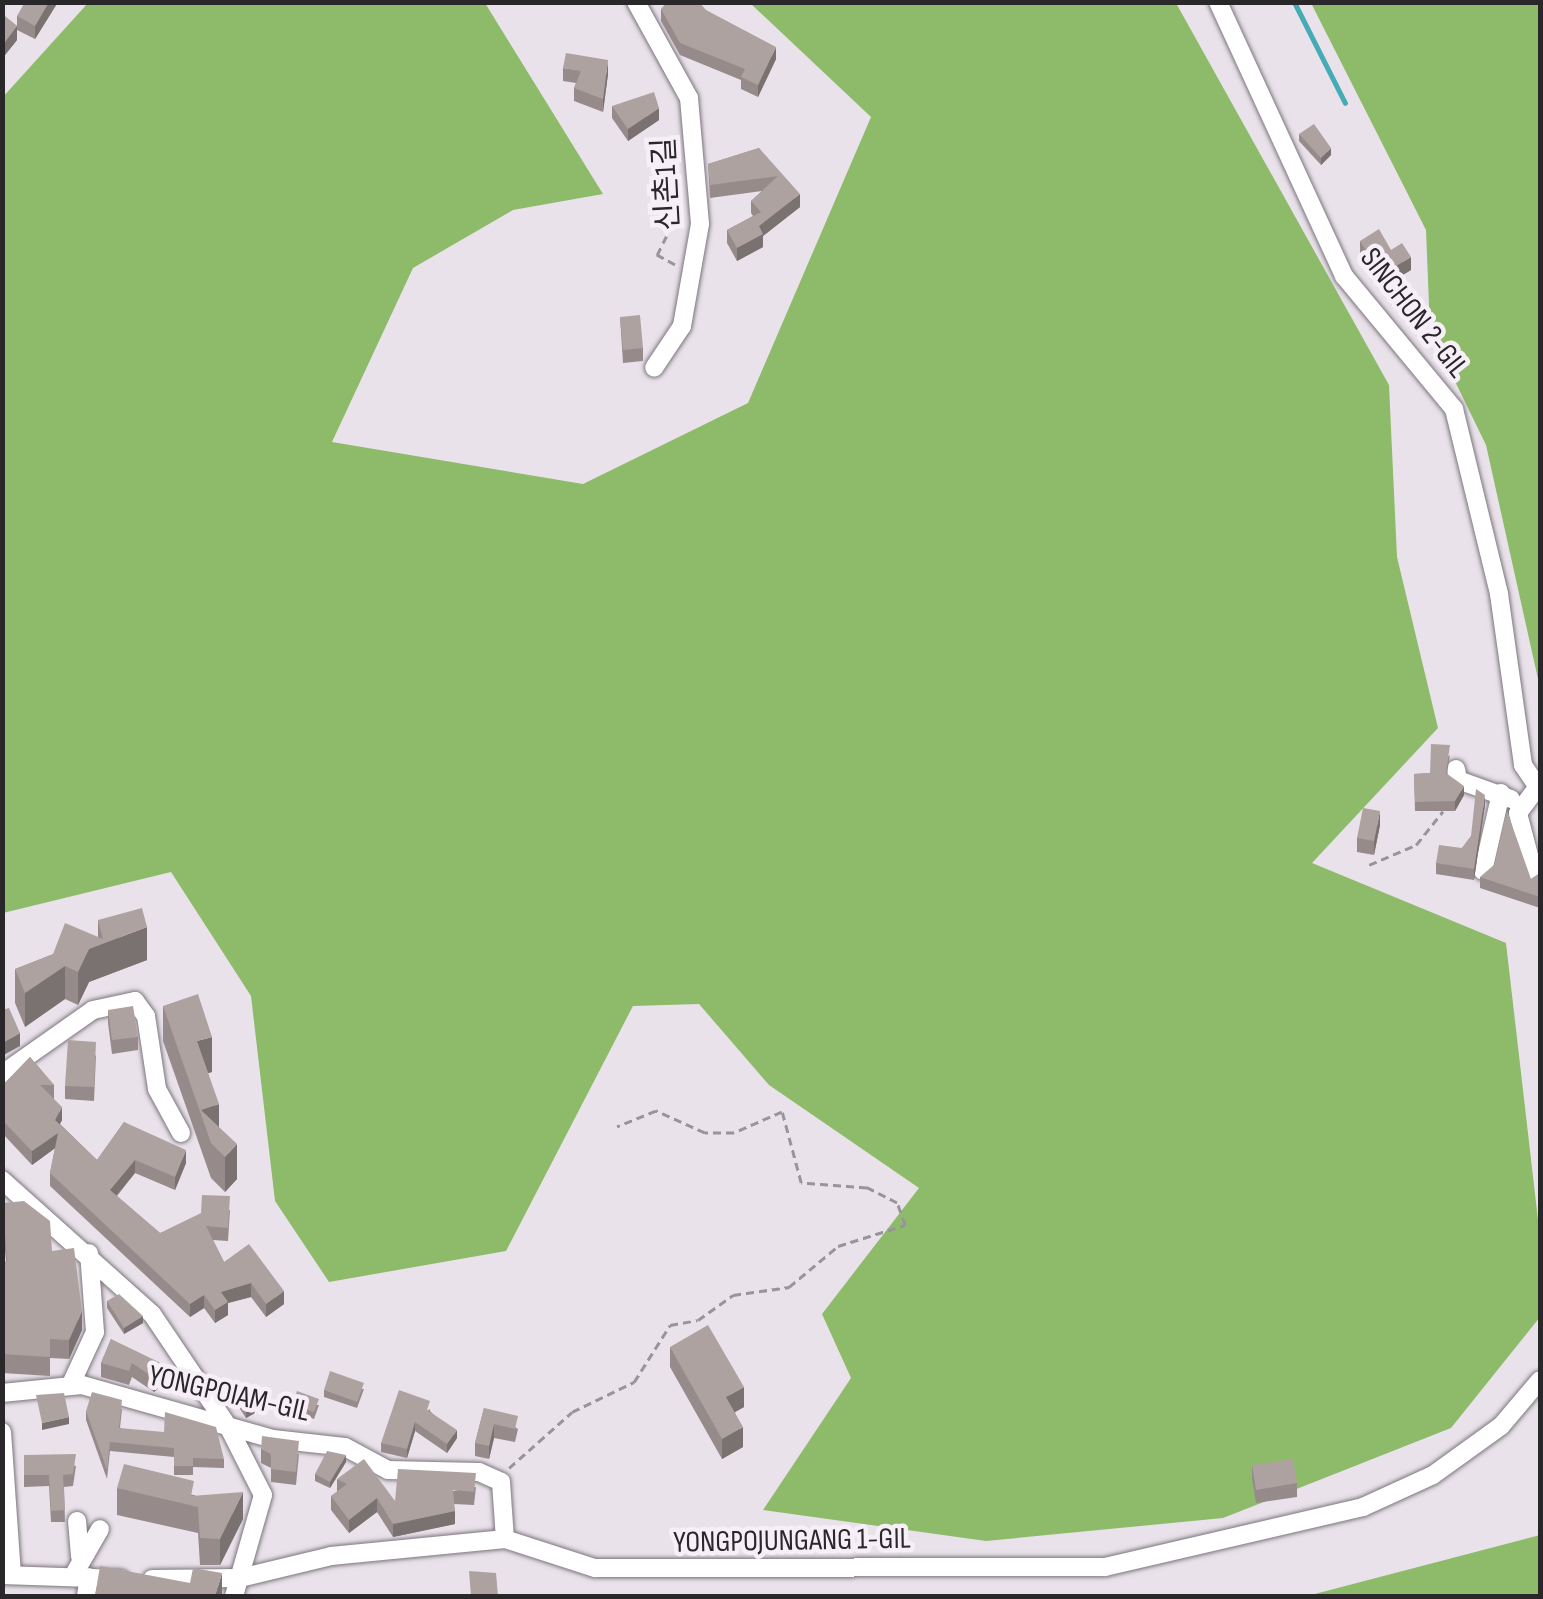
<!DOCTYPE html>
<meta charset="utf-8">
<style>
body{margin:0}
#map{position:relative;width:1543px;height:1599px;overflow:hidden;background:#eae2eb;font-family:"Sofia Sans Condensed","Noto Sans KR",sans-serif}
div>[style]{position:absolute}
.forest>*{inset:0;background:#8ebb6a}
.stream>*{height:5px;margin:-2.5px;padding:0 2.5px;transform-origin:2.5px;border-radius:2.5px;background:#45acb6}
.path>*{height:2.5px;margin-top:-1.25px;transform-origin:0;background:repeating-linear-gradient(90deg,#99939a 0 8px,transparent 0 13px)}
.roads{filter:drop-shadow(0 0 2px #7c757d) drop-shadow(0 0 2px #7c757d)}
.minor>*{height:18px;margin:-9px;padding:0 9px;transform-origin:9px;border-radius:9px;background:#fff}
.wall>*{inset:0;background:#968b8a}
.shaded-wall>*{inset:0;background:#7a7171}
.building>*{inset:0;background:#aea2a1}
span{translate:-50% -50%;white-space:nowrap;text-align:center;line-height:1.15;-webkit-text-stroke:9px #f7eff8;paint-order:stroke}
.street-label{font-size:30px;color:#2a272b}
.frame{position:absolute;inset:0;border:5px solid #2a272b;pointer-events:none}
</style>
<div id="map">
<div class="forest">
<div style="clip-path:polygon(88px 3px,485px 3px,603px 194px,513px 210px,413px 268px,332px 442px,583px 484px,748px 403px,871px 117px,750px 3px,1176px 3px,1389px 385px,1397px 557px,1438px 728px,1312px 863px,1506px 943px,1540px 1237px,1540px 1317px,1451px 1428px,1223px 1518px,986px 1541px,763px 1510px,851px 1378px,822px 1314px,919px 1188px,769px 1085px,699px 1004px,633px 1006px,506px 1251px,329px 1282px,275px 1201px,251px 996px,171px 872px,3px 913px,2px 98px)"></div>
<div style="clip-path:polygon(1311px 3px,1540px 3px,1540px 688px,1486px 445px,1430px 330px,1426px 230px)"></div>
<div style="clip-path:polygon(1540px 1535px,1540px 1596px,1307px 1596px)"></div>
</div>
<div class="stream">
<div style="left:1294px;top:2px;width:113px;rotate:63.2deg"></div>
</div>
<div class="path">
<div style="left:675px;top:265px;width:21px;rotate:-151deg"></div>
<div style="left:657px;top:255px;width:55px;rotate:-63.9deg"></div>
<div style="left:1369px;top:865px;width:51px;rotate:-23.1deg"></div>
<div style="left:1416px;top:845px;width:43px;rotate:-51.5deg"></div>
<div style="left:509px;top:1468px;width:84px;rotate:-41.6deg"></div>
<div style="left:572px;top:1412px;width:69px;rotate:-25.8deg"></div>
<div style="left:634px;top:1382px;width:67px;rotate:-57.7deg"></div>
<div style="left:670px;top:1325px;width:28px;rotate:-10deg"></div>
<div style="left:698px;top:1320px;width:43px;rotate:-35.5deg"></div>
<div style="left:733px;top:1295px;width:57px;rotate:-8.1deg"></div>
<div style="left:789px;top:1287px;width:64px;rotate:-39.9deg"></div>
<div style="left:838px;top:1246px;width:70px;rotate:-17.4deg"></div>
<div style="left:905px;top:1225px;width:23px;rotate:-110deg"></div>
<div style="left:897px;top:1203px;width:34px;rotate:-153deg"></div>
<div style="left:867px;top:1188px;width:66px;rotate:-175.7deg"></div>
<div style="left:801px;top:1183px;width:73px;rotate:-105deg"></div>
<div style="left:782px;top:1112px;width:52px;rotate:156.4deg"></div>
<div style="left:734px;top:1133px;width:29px;rotate:180deg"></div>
<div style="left:705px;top:1133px;width:54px;rotate:-155.8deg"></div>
<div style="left:656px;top:1111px;width:42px;rotate:157.7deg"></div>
</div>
<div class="roads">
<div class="minor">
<div style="left:636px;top:2px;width:110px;rotate:61.1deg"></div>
<div style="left:689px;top:98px;width:126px;rotate:85deg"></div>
<div style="left:700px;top:224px;width:104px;rotate:100deg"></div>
<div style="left:682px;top:326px;width:50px;rotate:123.7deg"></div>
<div style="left:1218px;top:2px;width:302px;rotate:65.3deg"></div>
<div style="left:1344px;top:276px;width:173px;rotate:50.4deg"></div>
<div style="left:1454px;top:409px;width:190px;rotate:76.3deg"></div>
<div style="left:1499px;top:594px;width:173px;rotate:82deg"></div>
<div style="left:1523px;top:765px;width:30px;rotate:56deg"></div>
<div style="left:1456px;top:769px;width:11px;rotate:80deg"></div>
<div style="left:1458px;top:780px;width:56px;rotate:19.7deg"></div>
<div style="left:1483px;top:871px;width:80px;rotate:-77deg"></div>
<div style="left:1535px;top:878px;width:67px;rotate:-104.7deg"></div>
<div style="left:1518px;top:813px;width:34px;rotate:-53deg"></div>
<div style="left:2px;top:1074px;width:111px;rotate:-35.1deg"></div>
<div style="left:93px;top:1010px;width:43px;rotate:-12.1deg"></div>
<div style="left:135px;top:1001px;width:19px;rotate:54deg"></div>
<div style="left:146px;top:1016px;width:74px;rotate:81.4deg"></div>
<div style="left:157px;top:1089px;width:50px;rotate:61.4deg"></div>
<div style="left:2px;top:1180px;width:201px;rotate:41.8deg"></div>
<div style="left:152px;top:1314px;width:138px;rotate:56deg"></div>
<div style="left:229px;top:1428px;width:75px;rotate:63.1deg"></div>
<div style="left:263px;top:1495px;width:105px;rotate:106deg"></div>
<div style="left:71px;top:1384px;width:57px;rotate:-65.2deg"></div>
<div style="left:95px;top:1332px;width:79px;rotate:-94.3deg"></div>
<div style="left:2px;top:1393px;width:80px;rotate:-5.7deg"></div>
<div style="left:82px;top:1385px;width:198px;rotate:15.8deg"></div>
<div style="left:273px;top:1439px;width:72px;rotate:6.3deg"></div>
<div style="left:345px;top:1447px;width:49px;rotate:28.1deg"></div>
<div style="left:388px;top:1470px;width:91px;rotate:1.3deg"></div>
<div style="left:479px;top:1472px;width:24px;rotate:24deg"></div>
<div style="left:501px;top:1482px;width:57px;rotate:86deg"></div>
<div style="left:2px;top:1432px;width:143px;rotate:86deg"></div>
<div style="left:77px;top:1521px;width:36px;rotate:85deg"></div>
<div style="left:2px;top:1575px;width:119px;rotate:1.9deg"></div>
<div style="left:73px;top:1576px;width:54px;rotate:-60.1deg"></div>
<div style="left:152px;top:1579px;width:88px;rotate:-0.7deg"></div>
<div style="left:240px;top:1578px;width:94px;rotate:-13.6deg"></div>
<div style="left:331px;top:1556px;width:175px;rotate:-5.6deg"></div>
<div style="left:505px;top:1539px;width:95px;rotate:17.9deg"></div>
<div style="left:595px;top:1568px;width:510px;rotate:-0.11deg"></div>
<div style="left:1105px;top:1567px;width:265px;rotate:-13.1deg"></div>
<div style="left:1363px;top:1507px;width:77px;rotate:-24.6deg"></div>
<div style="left:1433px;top:1475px;width:84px;rotate:-35.8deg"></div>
<div style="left:1501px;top:1426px;width:60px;rotate:-49.7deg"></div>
<div style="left:86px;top:1596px;width:19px;rotate:-81deg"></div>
</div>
</div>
<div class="wall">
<div style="clip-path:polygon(58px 2px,35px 39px,17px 30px,17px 40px,5px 55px,2px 53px,2px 14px,17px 26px,17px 16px)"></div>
<div style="clip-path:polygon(661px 9px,706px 10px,776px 59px,758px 97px,741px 89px,741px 80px,680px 55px,661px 21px)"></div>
<div style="clip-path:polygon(563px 68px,608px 74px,603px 112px,574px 101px,574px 88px,576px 83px,563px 81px)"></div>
<div style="clip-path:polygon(612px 106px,659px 120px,628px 141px,612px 118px)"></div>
<div style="clip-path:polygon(1299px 134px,1331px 155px,1321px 165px,1299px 141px)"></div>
<div style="clip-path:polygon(759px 148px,800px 207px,763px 236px,763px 247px,737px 261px,727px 243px,727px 230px,753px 216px,751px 213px,751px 201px,762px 191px,710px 198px,708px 164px)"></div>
<div style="clip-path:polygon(1360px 241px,1391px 250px,1411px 270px,1381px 288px,1360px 254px)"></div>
<div style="clip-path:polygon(620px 317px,643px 348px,643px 361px,623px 363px)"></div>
<div style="clip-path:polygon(1450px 755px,1447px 774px,1464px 795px,1455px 811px,1415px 811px,1414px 774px,1430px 773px)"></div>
<div style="clip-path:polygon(1485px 805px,1474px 880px,1436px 874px,1436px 863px,1462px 848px,1471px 836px)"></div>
<div style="clip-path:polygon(1380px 825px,1374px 855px,1357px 852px,1357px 838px)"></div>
<div style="clip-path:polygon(1540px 873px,1540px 908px,1480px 888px,1480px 877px,1531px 879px)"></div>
<div style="clip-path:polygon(98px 920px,147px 960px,89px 982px,78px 1005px,65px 999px,25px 1027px,15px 1003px,15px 969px,98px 937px)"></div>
<div style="clip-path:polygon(163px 1006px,212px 1072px,208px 1073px,219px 1128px,237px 1179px,225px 1192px,211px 1178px,163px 1041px)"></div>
<div style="clip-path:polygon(108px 1010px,138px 1037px,138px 1050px,112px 1054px,108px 1023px)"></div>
<div style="clip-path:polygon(96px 1055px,94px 1101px,65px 1099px,65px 1086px)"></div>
<div style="clip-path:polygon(30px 1057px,54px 1085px,54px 1099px,62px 1120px,60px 1124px,97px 1160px,124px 1122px,186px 1163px,175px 1190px,135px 1173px,117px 1196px,160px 1233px,230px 1210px,228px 1241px,213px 1240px,224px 1262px,284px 1304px,266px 1317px,251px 1297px,228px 1303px,228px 1315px,215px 1323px,204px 1308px,190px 1317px,50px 1186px,50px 1173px,55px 1148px,32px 1165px,2px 1133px,2px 1086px)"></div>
<div style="clip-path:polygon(2px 1203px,52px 1251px,82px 1330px,69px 1359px,50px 1358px,50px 1376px,2px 1373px,2px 1261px,6px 1261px,4px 1240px,2px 1240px)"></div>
<div style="clip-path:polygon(107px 1301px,143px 1323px,124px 1334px,107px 1308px)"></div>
<div style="clip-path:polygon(111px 1339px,167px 1380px,154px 1392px,132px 1377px,129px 1385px,101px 1377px,101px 1363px)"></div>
<div style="clip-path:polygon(670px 1347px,744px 1407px,735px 1412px,743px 1447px,722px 1459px,670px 1367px)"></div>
<div style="clip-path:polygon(364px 1389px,357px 1408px,324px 1397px,324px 1390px)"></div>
<div style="clip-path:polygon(232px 1390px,257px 1412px,246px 1418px,232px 1397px)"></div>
<div style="clip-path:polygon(292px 1405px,319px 1405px,314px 1419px,292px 1411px)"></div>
<div style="clip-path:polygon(484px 1408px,518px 1429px,515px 1442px,494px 1438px,489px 1459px,475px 1456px,475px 1443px)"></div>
<div style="clip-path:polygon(122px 1409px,120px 1428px,224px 1459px,224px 1468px,193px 1467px,193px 1475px,174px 1475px,174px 1457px,110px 1451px,107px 1479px,86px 1420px,86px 1411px)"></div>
<div style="clip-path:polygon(430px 1409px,430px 1411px,457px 1438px,447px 1453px,415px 1431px,407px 1458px,381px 1452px,381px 1443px)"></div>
<div style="clip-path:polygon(261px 1449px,299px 1454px,296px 1485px,271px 1482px,271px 1468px,261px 1463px)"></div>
<div style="clip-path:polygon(24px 1455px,76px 1466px,73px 1486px,64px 1487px,65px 1522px,51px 1522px,49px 1486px,24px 1487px)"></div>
<div style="clip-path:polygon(346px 1462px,330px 1488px,315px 1481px,315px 1474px)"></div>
<div style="clip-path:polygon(1252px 1465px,1297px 1483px,1297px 1497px,1256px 1503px,1252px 1479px)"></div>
<div style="clip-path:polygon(337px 1479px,395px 1501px,476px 1487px,474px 1505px,454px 1504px,455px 1524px,393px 1537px,377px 1512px,349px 1533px,331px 1510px,331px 1496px,337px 1492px)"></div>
<div style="clip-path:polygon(117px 1488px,194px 1495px,243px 1519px,220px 1565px,200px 1565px,198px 1533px,117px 1515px)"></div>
</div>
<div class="shaded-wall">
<div style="clip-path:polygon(49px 2px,58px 2px,35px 39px,35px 26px)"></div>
<div style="clip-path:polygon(17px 26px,17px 40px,5px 55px,5px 42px)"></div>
<div style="clip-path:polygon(776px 47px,776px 59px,758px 97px,758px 85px)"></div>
<div style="clip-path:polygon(608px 60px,608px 74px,603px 112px,603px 99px)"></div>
<div style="clip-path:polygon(659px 108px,659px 120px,628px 141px,628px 129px)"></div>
<div style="clip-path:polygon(1331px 148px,1331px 155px,1321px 165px,1321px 158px)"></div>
<div style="clip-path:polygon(800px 194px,800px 207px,763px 236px,763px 247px,737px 261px,737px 248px,759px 226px)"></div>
<div style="clip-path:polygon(1411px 257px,1411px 270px,1381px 288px,1381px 275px)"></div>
<div style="clip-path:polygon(1464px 786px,1464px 795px,1455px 811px,1455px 801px)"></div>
<div style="clip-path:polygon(1485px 795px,1485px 805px,1474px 880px,1474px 869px)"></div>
<div style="clip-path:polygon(1380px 811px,1380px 825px,1374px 855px,1374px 841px)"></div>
<div style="clip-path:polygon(147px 927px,147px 960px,89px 982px,78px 1005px,78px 972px,89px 949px)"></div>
<div style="clip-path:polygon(65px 966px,65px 999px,25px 1027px,25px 993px)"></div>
<div style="clip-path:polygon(20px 1033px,20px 1046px,2px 1056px,2px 1043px)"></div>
<div style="clip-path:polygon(212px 1037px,212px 1072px,197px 1076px,197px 1041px)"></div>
<div style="clip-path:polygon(219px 1104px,219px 1139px,201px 1110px)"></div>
<div style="clip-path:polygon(62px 1107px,62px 1120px,55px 1133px,55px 1120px)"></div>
<div style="clip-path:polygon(58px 1133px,58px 1146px,32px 1165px,32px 1151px)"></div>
<div style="clip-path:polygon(237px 1144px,237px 1179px,225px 1192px,225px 1157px)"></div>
<div style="clip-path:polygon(186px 1150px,186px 1163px,175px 1190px,175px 1177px)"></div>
<div style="clip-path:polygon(135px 1160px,135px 1173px,110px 1203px,110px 1190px)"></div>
<div style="clip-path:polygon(251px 1283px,251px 1297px,228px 1303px,228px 1315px,215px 1323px,215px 1310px,221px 1292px)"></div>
<div style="clip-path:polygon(284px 1291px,284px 1304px,266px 1317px,266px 1304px)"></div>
<div style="clip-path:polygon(204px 1295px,204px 1308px,190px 1317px,190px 1304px)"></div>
<div style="clip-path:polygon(82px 1311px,82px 1330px,69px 1359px,69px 1340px)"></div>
<div style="clip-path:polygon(143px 1316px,143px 1323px,124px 1334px,124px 1328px)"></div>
<div style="clip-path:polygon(167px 1366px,167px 1380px,154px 1392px,154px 1378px)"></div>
<div style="clip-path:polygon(744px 1387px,744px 1407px,726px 1417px,726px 1397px)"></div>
<div style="clip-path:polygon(257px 1406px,257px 1412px,246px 1418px,246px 1412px)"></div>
<div style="clip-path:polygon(69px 1417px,69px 1424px,42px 1430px,42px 1423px)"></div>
<div style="clip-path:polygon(415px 1422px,415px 1431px,407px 1458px,407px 1449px)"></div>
<div style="clip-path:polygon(494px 1424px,494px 1438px,489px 1459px,489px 1446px)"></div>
<div style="clip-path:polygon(743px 1427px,743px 1447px,722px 1459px,722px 1439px)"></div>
<div style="clip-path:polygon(457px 1430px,457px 1438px,447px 1453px,447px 1444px)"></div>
<div style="clip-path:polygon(346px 1455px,346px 1462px,330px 1488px,330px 1482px)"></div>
<div style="clip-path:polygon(243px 1492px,243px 1519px,220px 1565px,220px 1539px)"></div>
<div style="clip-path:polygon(377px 1498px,377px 1512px,349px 1533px,349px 1520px)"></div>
<div style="clip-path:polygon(455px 1511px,455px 1524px,393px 1537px,393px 1524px)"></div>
<div style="clip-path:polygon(222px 1573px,222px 1596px,215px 1596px)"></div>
</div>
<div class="building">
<div style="clip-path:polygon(25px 2px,49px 2px,35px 26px,17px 16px)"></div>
<div style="clip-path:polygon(667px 2px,699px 2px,706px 10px,776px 47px,758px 85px,741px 77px,745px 69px,680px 43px,661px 9px)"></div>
<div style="clip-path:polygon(2px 14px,17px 26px,5px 42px,2px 39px)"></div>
<div style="clip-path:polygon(566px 53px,608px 60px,603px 99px,574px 88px,581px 71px,563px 68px)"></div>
<div style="clip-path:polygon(654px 92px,659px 108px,628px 129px,612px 106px)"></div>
<div style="clip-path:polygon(1314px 124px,1331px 148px,1321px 158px,1299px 134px)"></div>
<div style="clip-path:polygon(759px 148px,800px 194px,759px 226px,763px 234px,737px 248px,727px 230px,761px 212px,751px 201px,778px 176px,710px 185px,708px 164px)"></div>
<div style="clip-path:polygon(1379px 229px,1391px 250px,1402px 243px,1411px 257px,1381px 275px,1360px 241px)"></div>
<div style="clip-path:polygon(640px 315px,643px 348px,623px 350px,620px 317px)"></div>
<div style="clip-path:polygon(1431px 744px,1450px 745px,1446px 773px,1464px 786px,1455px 801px,1415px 802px,1414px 774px,1430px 773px)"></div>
<div style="clip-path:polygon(1476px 789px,1485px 795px,1474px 869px,1436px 863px,1439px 845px,1462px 848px,1471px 836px)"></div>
<div style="clip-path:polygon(1363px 808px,1380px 811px,1374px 841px,1357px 838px)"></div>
<div style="clip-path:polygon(1507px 811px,1531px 879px,1540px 873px,1540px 897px,1480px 877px,1495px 864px)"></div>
<div style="clip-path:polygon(142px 908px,147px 927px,89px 949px,78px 972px,65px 966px,25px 993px,15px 969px,53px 954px,65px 923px,103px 939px,98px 920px)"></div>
<div style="clip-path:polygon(198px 994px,212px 1037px,197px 1041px,219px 1104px,201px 1110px,237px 1144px,225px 1157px,211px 1143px,163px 1006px)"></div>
<div style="clip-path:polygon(133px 1006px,138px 1037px,112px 1040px,108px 1010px)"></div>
<div style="clip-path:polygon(9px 1008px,20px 1033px,2px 1043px,2px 1010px)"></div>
<div style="clip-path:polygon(68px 1040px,96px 1042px,94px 1087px,65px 1086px)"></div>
<div style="clip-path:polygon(30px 1057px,54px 1085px,40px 1085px,62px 1107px,55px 1120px,97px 1160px,124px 1122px,186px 1150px,175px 1177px,135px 1160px,110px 1190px,160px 1233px,201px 1213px,202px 1195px,230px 1196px,228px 1228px,206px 1226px,224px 1262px,249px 1244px,284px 1291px,266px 1304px,251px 1283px,221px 1292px,228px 1302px,215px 1310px,204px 1295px,190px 1304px,50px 1173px,58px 1133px,32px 1151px,2px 1120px,2px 1086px)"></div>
<div style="clip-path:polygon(24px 1201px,50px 1221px,52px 1251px,74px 1248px,82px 1311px,69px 1340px,50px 1339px,50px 1357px,2px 1354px,2px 1261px,7px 1261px,4px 1221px,2px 1221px,2px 1203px)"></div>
<div style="clip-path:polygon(119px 1294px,143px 1316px,124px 1328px,107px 1301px)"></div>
<div style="clip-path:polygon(708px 1325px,744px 1387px,726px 1397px,743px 1427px,722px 1439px,670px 1347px)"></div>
<div style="clip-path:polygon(111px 1339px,167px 1366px,154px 1378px,132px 1363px,129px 1371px,101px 1363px)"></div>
<div style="clip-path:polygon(330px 1371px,364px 1383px,357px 1402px,324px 1390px)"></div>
<div style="clip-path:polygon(244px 1383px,257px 1406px,246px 1412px,232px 1390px)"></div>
<div style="clip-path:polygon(399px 1390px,430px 1401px,427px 1410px,457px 1430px,447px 1444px,415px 1422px,407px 1449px,381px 1443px)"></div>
<div style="clip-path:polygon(297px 1391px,319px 1399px,314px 1412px,292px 1405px)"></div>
<div style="clip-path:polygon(92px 1392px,122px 1400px,119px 1428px,164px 1432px,165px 1412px,216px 1427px,224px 1459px,193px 1458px,193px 1466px,174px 1466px,174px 1448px,110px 1442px,107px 1470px,86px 1411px)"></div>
<div style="clip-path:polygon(64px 1393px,69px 1417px,42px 1423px,36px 1395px)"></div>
<div style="clip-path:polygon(484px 1408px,518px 1416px,515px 1429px,494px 1424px,489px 1446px,475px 1443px)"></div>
<div style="clip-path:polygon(262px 1436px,299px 1441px,296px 1472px,271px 1469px,271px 1454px,261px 1449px)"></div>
<div style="clip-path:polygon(327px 1451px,346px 1455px,330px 1482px,315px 1474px)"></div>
<div style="clip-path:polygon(76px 1454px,73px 1474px,63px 1475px,65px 1510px,51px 1511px,49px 1475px,24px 1475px,24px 1455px)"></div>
<div style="clip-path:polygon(364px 1459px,395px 1501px,398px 1469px,476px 1473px,474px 1492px,453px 1490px,455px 1511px,393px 1524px,377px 1498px,349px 1520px,331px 1496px,347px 1484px,337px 1479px)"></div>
<div style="clip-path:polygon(1293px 1459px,1297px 1483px,1256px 1490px,1252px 1465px)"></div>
<div style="clip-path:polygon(124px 1464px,194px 1481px,191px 1496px,243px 1492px,220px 1539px,200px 1538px,198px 1507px,117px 1488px)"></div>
<div style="clip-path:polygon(100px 1566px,190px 1583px,193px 1568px,222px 1573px,215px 1596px,95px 1596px)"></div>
<div style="clip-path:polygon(469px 1571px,496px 1573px,498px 1596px,471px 1596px)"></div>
</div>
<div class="street-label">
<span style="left:667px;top:184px;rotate:-93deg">신촌1길</span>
<span style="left:1414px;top:313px;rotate:52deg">SINCHON 2-GIL</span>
<span style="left:229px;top:1394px;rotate:13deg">YONGPOIAM-GIL</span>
<span style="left:792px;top:1541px;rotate:-1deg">YONGPOJUNGANG 1-GIL</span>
</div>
<div class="frame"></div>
</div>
